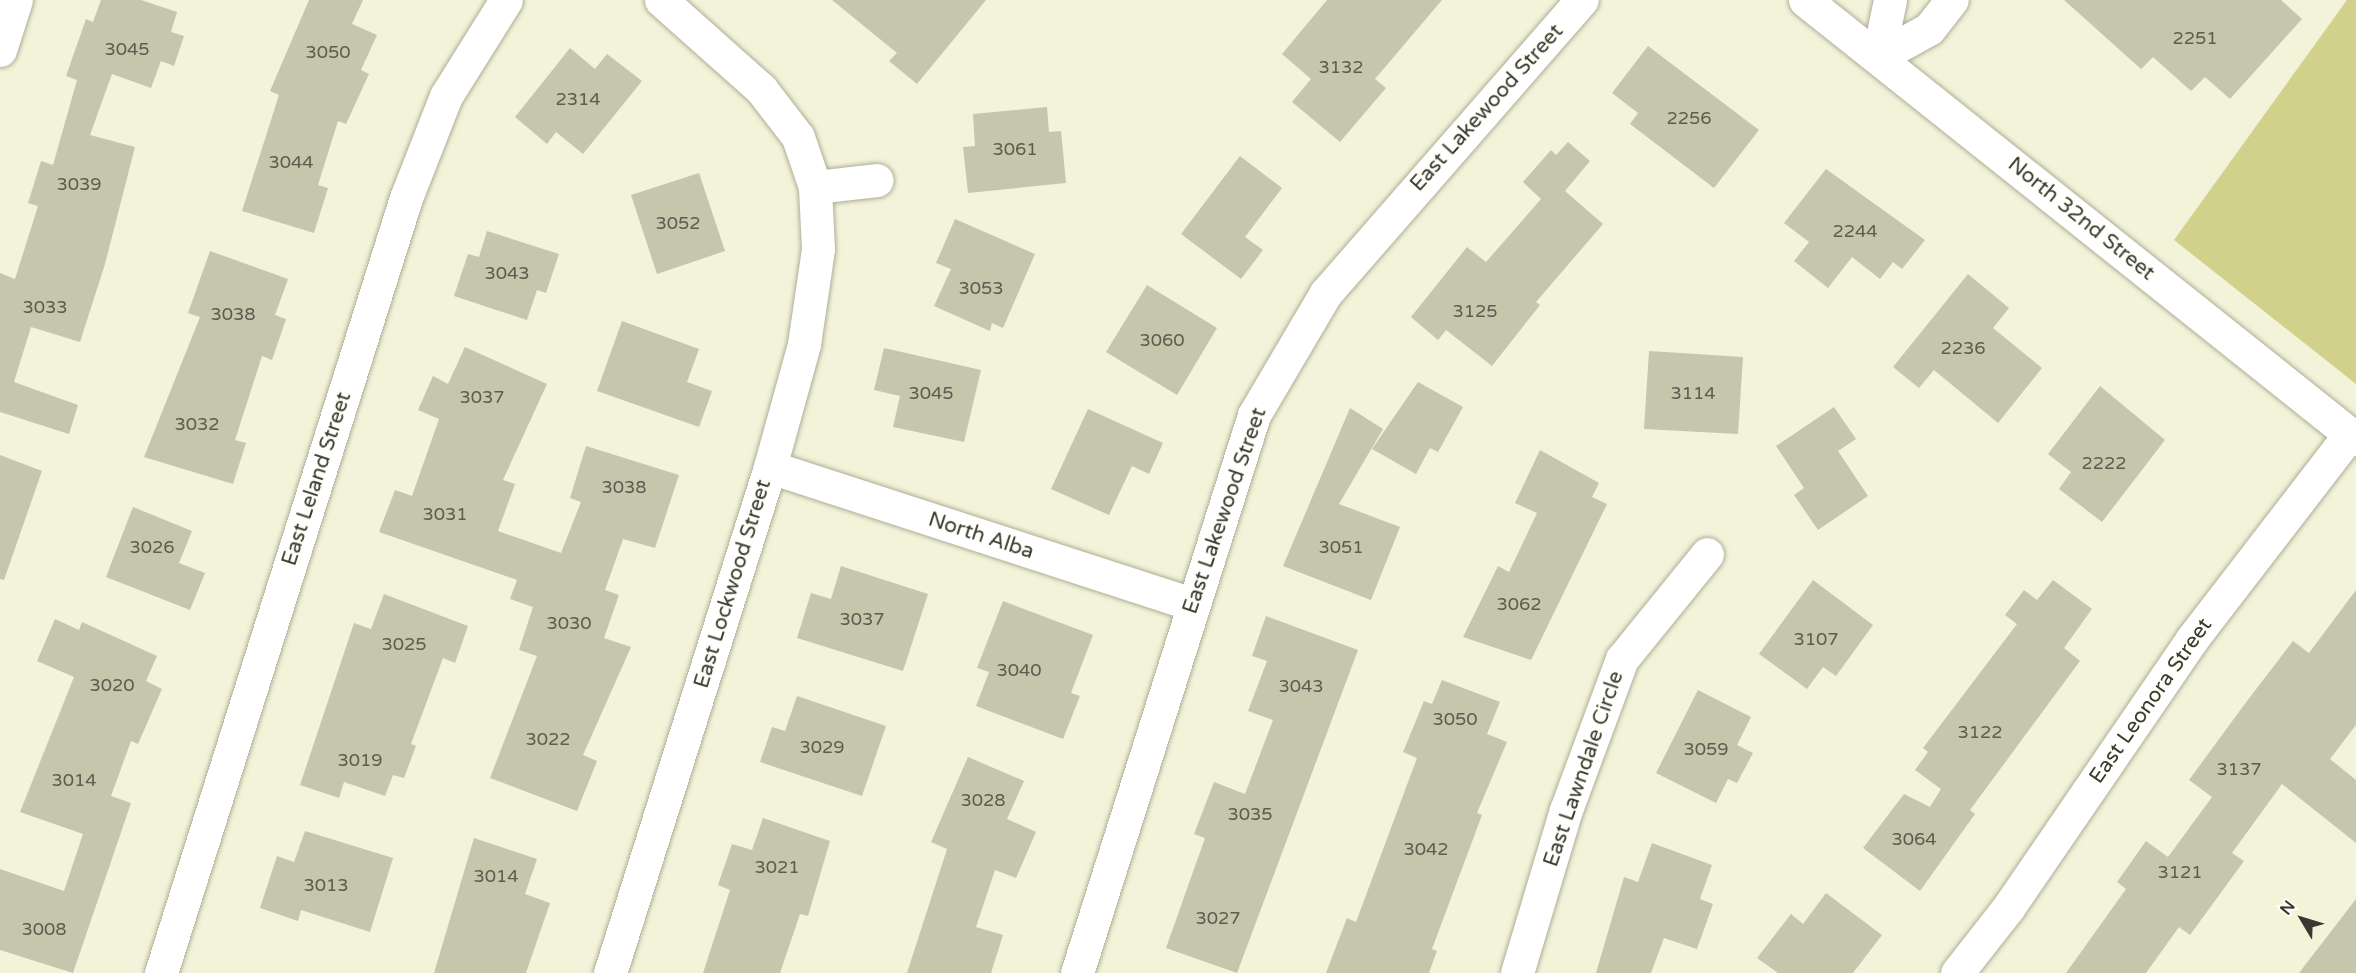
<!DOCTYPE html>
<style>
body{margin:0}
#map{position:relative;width:2356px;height:973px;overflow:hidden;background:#f3f3da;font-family:"Varela Round",sans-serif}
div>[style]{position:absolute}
.green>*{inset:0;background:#d2d18c}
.building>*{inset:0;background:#c6c6ad}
.roads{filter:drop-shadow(0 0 2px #aeae96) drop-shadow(0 0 2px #aeae96)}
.minor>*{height:33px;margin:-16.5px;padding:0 16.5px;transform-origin:16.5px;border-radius:16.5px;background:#fff}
span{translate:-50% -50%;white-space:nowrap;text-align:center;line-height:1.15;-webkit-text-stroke:5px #fffffa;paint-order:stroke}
.number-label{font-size:18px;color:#5d5c4e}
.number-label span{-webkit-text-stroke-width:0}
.street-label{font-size:21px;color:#3a392f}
.north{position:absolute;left:2272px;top:889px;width:60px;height:60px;-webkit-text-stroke:4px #fffffa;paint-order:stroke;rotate:308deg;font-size:16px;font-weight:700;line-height:24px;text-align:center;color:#3a392f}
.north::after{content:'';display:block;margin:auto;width:21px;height:27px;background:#3a392f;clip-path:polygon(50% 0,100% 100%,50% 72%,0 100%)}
</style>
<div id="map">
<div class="green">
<div style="clip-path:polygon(2347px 0,2356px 0,2356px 384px,2174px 240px)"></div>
</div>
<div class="building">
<div style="clip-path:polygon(101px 0,141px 0,177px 12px,171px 32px,184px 36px,174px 66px,161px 61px,151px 88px,112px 74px,90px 135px,135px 147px,105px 264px,80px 342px,31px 327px,14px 382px,78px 405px,69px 434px,0 412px,0 273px,15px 279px,38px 206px,28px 203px,41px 161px,53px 165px,77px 80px,66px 76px,86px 19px,93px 22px)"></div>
<div style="clip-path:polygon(309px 0,363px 0,352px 24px,377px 35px,361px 70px,369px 74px,346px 124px,338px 121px,318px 185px,328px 188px,314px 233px,242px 211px,279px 95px,270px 91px)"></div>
<div style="clip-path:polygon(832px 0,986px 0,917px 84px,889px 61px,897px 53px)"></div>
<div style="clip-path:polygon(1327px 0,1442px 0,1375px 79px,1386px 88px,1340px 142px,1292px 102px,1311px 79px,1282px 54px)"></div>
<div style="clip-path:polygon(2064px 0,2281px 0,2302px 19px,2230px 99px,2205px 77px,2191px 91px,2153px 57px,2141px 69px)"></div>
<div style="clip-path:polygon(1648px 46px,1759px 130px,1714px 188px,1630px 124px,1638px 113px,1612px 93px)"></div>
<div style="clip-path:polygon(570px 48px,595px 69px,607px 54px,642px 81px,583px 154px,556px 132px,547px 144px,515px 117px)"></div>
<div style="clip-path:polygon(1047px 107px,1049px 132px,1061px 131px,1066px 183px,968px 193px,963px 147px,975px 146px,973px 114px)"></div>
<div style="clip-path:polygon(1568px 142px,1590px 161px,1565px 191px,1603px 224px,1536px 302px,1540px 305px,1492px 366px,1446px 330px,1438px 340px,1411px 317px,1467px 247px,1486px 262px,1541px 199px,1523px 182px,1551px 150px,1556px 155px)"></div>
<div style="clip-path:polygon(1240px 156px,1282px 188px,1245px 237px,1263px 250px,1241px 279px,1181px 234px)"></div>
<div style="clip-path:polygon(1826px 169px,1925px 240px,1902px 269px,1893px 262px,1880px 279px,1852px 257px,1828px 288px,1794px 261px,1809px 242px,1784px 223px)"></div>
<div style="clip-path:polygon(699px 173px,725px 251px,657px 274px,631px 195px)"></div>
<div style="clip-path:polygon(955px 219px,1035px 254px,1003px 328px,992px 323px,990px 331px,934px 306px,951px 269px,936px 263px)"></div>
<div style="clip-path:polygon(487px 231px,559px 254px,546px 293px,537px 290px,527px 320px,454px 296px,468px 254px,479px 257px)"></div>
<div style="clip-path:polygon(210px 251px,288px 279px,275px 315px,286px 319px,272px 360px,262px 356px,235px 440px,246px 443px,233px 484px,144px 457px,200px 317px,188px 313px)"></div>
<div style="clip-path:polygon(1968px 274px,2009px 308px,1993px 328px,2042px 368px,1998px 423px,1934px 370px,1919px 388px,1893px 367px)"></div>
<div style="clip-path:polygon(1147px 285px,1217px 328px,1177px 395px,1106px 352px)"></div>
<div style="clip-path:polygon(622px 321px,699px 349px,687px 382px,712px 391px,699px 427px,597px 391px)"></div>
<div style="clip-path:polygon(465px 347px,547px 384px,503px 480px,515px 484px,498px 531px,561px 553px,581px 502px,570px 498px,586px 446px,679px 475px,655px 548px,623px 539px,605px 590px,619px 595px,604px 638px,631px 647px,583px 755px,597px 761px,577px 811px,490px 778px,537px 656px,519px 650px,533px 607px,510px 599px,517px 580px,379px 532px,395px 490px,412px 496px,439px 419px,418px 410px,433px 376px,448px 384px)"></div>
<div style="clip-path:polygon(884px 348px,981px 370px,964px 442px,893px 427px,900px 396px,874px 390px)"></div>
<div style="clip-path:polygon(1649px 351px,1743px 357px,1738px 434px,1644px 429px)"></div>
<div style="clip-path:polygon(1418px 382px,1463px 407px,1438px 452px,1430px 448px,1416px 474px,1372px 449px)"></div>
<div style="clip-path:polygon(2100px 386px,2165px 440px,2102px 522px,2059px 489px,2071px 472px,2048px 454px)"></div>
<div style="clip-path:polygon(1834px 407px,1856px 439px,1838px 451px,1868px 496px,1818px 530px,1794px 495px,1804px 488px,1776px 446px)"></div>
<div style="clip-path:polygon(1350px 408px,1383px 429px,1339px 504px,1400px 527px,1371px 600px,1283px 566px)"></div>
<div style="clip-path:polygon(1088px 409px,1163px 443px,1149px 474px,1132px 466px,1109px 515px,1051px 489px)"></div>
<div style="clip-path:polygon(1540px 450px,1599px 483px,1592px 497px,1607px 504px,1531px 660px,1463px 637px,1498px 566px,1509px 572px,1537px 513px,1515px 503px)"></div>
<div style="clip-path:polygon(0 455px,42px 471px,4px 580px,0 579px)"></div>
<div style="clip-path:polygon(133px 507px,192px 531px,179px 563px,205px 573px,190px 610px,106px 577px)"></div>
<div style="clip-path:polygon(841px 566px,928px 594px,903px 671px,797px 638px,811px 593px,831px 599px)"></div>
<div style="clip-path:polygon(1813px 580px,1873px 625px,1836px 676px,1823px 667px,1807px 689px,1759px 654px)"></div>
<div style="clip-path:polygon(2053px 580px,2092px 609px,2064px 648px,2080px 661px,1970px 810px,1975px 814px,1920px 891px,1863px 848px,1904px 794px,1930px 807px,1941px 789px,1915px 770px,1928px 752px,1923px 748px,2017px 624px,2005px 615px,2024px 590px,2037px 600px)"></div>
<div style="clip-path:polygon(2356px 590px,2356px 725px,2330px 759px,2356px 780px,2356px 843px,2282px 784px,2232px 853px,2244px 861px,2190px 935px,2179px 927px,2146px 973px,2066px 973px,2126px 889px,2117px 882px,2146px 841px,2168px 857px,2212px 797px,2189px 780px,2244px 705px,2293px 641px,2309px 653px)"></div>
<div style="clip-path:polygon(384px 594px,468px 626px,455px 663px,443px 658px,411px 744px,416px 746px,404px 778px,393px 775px,385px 796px,344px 782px,339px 798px,300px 785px,354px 623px,371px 629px)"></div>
<div style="clip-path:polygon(1003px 601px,1093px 635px,1071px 693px,1080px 696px,1063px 739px,976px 706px,989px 672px,977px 668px)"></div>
<div style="clip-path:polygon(1266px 616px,1358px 650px,1237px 973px,1166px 948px,1205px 838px,1194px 834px,1214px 782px,1245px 794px,1273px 720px,1248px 711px,1267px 661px,1252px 656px)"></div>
<div style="clip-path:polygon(55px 619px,79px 630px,82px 622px,157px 656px,146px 681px,162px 689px,138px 744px,131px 741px,111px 796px,131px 803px,73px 973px,0 950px,0 869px,64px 891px,83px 834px,20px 812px,74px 677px,37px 661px)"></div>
<div style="clip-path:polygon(1442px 680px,1500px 702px,1487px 734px,1507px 742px,1477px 813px,1482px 815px,1432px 949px,1437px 951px,1429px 973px,1326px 973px,1347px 918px,1356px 922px,1417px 758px,1403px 752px,1424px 701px,1432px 704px)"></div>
<div style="clip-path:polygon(1698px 690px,1751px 717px,1737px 745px,1753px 753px,1737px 783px,1728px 779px,1716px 803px,1656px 773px)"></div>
<div style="clip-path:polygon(797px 696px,886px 726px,862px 796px,760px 762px,772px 727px,785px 731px)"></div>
<div style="clip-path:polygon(968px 757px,1024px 781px,1007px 819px,1036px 832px,1016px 878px,995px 870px,976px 927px,1003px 935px,991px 973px,907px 973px,947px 849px,931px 842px)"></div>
<div style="clip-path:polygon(763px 818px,830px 841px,808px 916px,800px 914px,780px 973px,703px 973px,730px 890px,718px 885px,732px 844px,752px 850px)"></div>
<div style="clip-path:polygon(305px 831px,393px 858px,370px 932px,301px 910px,298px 921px,260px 908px,277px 856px,294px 862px)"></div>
<div style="clip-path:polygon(474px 838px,537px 859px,525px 894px,550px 903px,526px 973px,434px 973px)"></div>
<div style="clip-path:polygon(1652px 843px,1712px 865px,1700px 899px,1713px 904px,1697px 949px,1664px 938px,1651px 973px,1596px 973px,1624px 877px,1638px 882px)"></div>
<div style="clip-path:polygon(1826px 893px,1882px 935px,1853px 973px,1778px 973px,1757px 958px,1791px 914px,1803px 924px)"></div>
<div style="clip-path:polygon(2356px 899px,2356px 973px,2299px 973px)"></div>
</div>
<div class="roads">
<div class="minor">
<div style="left:1805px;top:0;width:705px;rotate:38.55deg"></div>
<div style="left:0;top:50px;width:52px;rotate:-72.3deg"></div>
<div style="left:1878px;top:57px;width:58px;rotate:-28.8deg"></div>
<div style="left:1929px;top:29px;width:37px;rotate:-52deg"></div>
<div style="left:1878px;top:57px;width:58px;rotate:-78.1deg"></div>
<div style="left:815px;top:187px;width:62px;rotate:-6.4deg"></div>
<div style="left:770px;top:467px;width:444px;rotate:18deg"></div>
<div style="left:161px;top:973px;width:813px;rotate:-72.46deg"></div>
<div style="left:406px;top:198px;width:110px;rotate:-68.6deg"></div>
<div style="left:446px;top:96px;width:113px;rotate:-58deg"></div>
<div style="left:610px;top:973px;width:531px;rotate:-72.45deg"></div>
<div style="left:770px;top:467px;width:128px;rotate:-74.5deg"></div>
<div style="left:804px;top:344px;width:96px;rotate:-81.6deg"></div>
<div style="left:818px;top:249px;width:62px;rotate:-92.8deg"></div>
<div style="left:815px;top:187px;width:53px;rotate:-108.8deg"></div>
<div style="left:798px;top:137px;width:61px;rotate:-127.6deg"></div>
<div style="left:761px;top:89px;width:134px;rotate:-138.3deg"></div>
<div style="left:1077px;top:973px;width:585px;rotate:-72.4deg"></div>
<div style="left:1254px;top:415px;width:142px;rotate:-59.5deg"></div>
<div style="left:1326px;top:293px;width:389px;rotate:-48.9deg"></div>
<div style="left:1517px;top:973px;width:170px;rotate:-73.3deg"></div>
<div style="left:1566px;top:810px;width:161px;rotate:-69.7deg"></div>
<div style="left:1622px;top:659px;width:135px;rotate:-51deg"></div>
<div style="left:1957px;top:973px;width:83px;rotate:-51.9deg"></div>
<div style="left:2008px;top:908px;width:326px;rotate:-55.6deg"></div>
<div style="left:2192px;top:639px;width:259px;rotate:-52.4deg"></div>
</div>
</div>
<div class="number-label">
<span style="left:2195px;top:38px">2251</span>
<span style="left:127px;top:49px">3045</span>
<span style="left:328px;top:52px">3050</span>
<span style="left:1341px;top:67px">3132</span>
<span style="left:578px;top:99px">2314</span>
<span style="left:1689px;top:118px">2256</span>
<span style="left:1015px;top:149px">3061</span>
<span style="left:291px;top:162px">3044</span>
<span style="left:79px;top:184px">3039</span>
<span style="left:678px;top:223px">3052</span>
<span style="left:1855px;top:231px">2244</span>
<span style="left:507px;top:273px">3043</span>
<span style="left:981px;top:288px">3053</span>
<span style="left:45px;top:307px">3033</span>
<span style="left:1475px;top:311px">3125</span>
<span style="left:233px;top:314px">3038</span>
<span style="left:1162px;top:340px">3060</span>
<span style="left:1963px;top:348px">2236</span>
<span style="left:931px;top:393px">3045</span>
<span style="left:1693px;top:393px">3114</span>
<span style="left:482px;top:397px">3037</span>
<span style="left:197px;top:424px">3032</span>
<span style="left:2104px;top:463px">2222</span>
<span style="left:624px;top:487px">3038</span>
<span style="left:445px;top:514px">3031</span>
<span style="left:152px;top:547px">3026</span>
<span style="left:1341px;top:547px">3051</span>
<span style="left:1519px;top:604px">3062</span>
<span style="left:862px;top:619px">3037</span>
<span style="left:569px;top:623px">3030</span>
<span style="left:1816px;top:639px">3107</span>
<span style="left:404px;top:644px">3025</span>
<span style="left:1019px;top:670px">3040</span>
<span style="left:112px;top:685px">3020</span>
<span style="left:1301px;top:686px">3043</span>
<span style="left:1455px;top:719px">3050</span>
<span style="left:1980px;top:732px">3122</span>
<span style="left:548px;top:739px">3022</span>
<span style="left:822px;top:747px">3029</span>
<span style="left:1706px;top:749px">3059</span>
<span style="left:360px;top:760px">3019</span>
<span style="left:2239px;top:769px">3137</span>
<span style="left:74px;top:780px">3014</span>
<span style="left:983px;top:800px">3028</span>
<span style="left:1250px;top:814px">3035</span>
<span style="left:1914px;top:839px">3064</span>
<span style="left:1426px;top:849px">3042</span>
<span style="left:777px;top:867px">3021</span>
<span style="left:2180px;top:872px">3121</span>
<span style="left:496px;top:876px">3014</span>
<span style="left:326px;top:885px">3013</span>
<span style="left:1218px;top:918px">3027</span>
<span style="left:44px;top:929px">3008</span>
</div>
<div class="street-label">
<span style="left:1487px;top:108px;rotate:-48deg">East Lakewood Street</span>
<span style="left:2081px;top:219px;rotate:39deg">North 32nd Street</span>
<span style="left:317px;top:479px;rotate:-72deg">East Leland Street</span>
<span style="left:1225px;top:511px;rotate:-71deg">East Lakewood Street</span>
<span style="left:981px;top:536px;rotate:18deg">North Alba</span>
<span style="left:733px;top:584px;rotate:-73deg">East Lockwood Street</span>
<span style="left:2151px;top:701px;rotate:-55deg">East Leonora Street</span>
<span style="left:1584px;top:769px;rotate:-71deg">East Lawndale Circle</span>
</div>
<div class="north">N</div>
</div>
